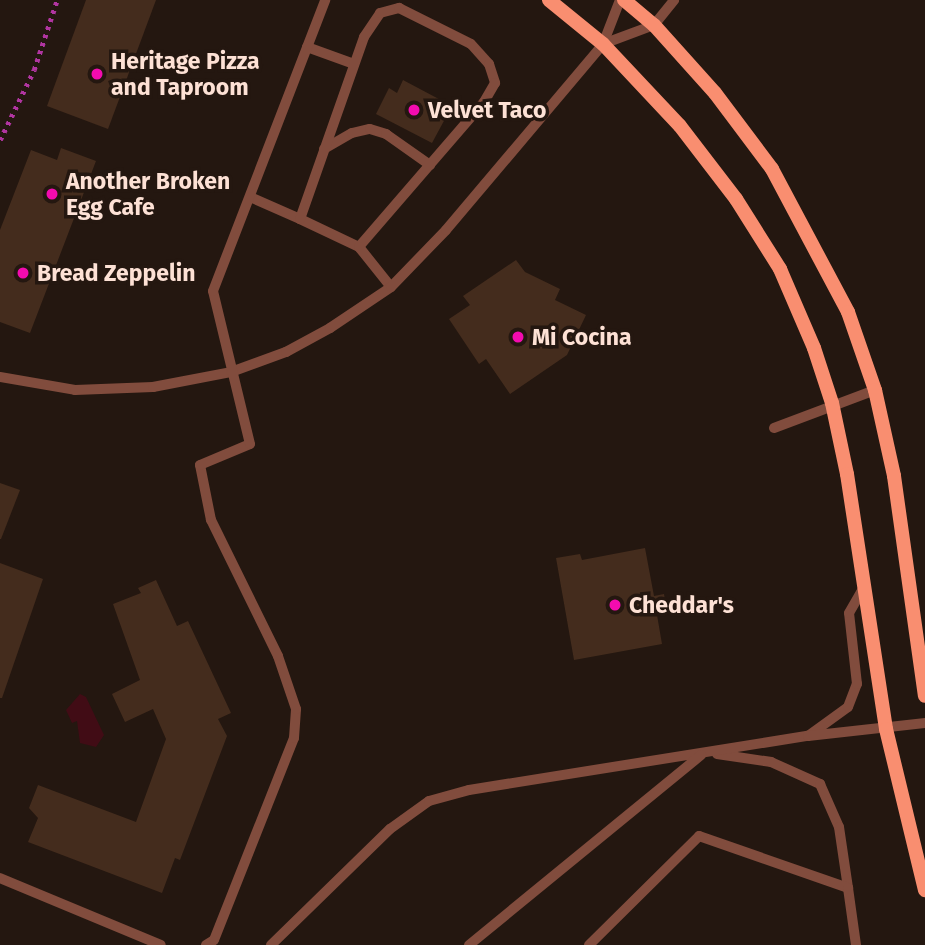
<!DOCTYPE html>
<style>
body{margin:0}
#map{position:relative;width:925px;height:945px;overflow:hidden;background:#241710;font-family:"Fira Sans",sans-serif}
div>[style]{position:absolute}
.water>*{inset:0;background:#410c15}
.building>*{inset:0;background:#442c1d}
.path>*{height:4.5px;margin-top:-2.25px;transform-origin:0;background:repeating-linear-gradient(90deg,#b135a1 0 3.5px,transparent 0 8.5px)}
.lane>*{height:10px;margin:-5px;padding:0 5px;transform-origin:5px;border-radius:5px;background:#814c3d}
.secondary>*{height:14px;margin:-7px;padding:0 7px;transform-origin:7px;border-radius:7px;background:#f98e70}
.dots>*{width:19px;height:19px;translate:-50% -50%;box-sizing:border-box;border:4px solid #241710;border-radius:50%}
span{translate:-50% -50%;white-space:nowrap;text-align:center;line-height:1.15;-webkit-text-stroke:7px #241710;paint-order:stroke}
.poi-label{font-size:23px;color:#fde1d5;font-weight:700}
.left{translate:0 -50%;text-align:left}
</style>
<div id="map">
<div class="water">
<div style="clip-path:polygon(80px 694px,86px 697px,104px 735px,96px 747px,80px 743px,77px 721px,72px 723px,66px 710px)"></div>
</div>
<div class="building">
<div style="clip-path:polygon(86px 0,156px 0,108px 129px,47px 106px)"></div>
<div style="clip-path:polygon(403px 80px,452px 106px,432px 143px,376px 114px,389px 88px,397px 93px)"></div>
<div style="clip-path:polygon(61px 148px,96px 161px,30px 333px,0 322px,0 230px,31px 150px,57px 160px)"></div>
<div style="clip-path:polygon(516px 260px,525px 272px,560px 289px,555px 300px,586px 315px,567px 355px,510px 394px,486px 359px,479px 364px,449px 319px,470px 305px,463px 296px)"></div>
<div style="clip-path:polygon(0 483px,20px 490px,1px 539px,0 539px)"></div>
<div style="clip-path:polygon(645px 548px,654px 596px,664px 594px,667px 613px,657px 615px,662px 644px,574px 660px,556px 558px,580px 554px,582px 560px)"></div>
<div style="clip-path:polygon(0 563px,43px 579px,2px 698px,0 698px)"></div>
<div style="clip-path:polygon(156px 580px,177px 626px,188px 621px,231px 713px,218px 719px,227px 736px,180px 860px,175px 858px,162px 893px,28px 842px,38px 818px,29px 808px,38px 785px,136px 822px,166px 739px,153px 709px,125px 722px,112px 694px,140px 680px,113px 604px,141px 593px,138px 588px)"></div>
</div>
<div class="path">
<div style="left:0;top:140px;width:78px;rotate:-64.1deg"></div>
<div style="left:34px;top:70px;width:74px;rotate:-71.8deg"></div>
</div>
<div class="lane">
<div style="left:603px;top:44px;width:54px;rotate:-20.4deg"></div>
<div style="left:654px;top:25px;width:32px;rotate:-51deg"></div>
<div style="left:307px;top:47px;width:50px;rotate:19.9deg"></div>
<div style="left:324px;top:149px;width:32px;rotate:-30deg"></div>
<div style="left:352px;top:133px;width:18px;rotate:-13deg"></div>
<div style="left:370px;top:129px;width:17px;rotate:17deg"></div>
<div style="left:386px;top:134px;width:54px;rotate:35.2deg"></div>
<div style="left:250px;top:197px;width:55px;rotate:23.7deg"></div>
<div style="left:359px;top:247px;width:65px;rotate:-154.6deg"></div>
<div style="left:300px;top:219px;width:193px;rotate:-70.6deg"></div>
<div style="left:364px;top:37px;width:29px;rotate:-56deg"></div>
<div style="left:380px;top:13px;width:20px;rotate:-15deg"></div>
<div style="left:399px;top:8px;width:80px;rotate:26.6deg"></div>
<div style="left:471px;top:44px;width:27px;rotate:48deg"></div>
<div style="left:489px;top:64px;width:20px;rotate:72deg"></div>
<div style="left:495px;top:83px;width:22px;rotate:120deg"></div>
<div style="left:484px;top:102px;width:191px;rotate:130.8deg"></div>
<div style="left:359px;top:247px;width:51px;rotate:51.3deg"></div>
<div style="left:0;top:377px;width:76px;rotate:9.8deg"></div>
<div style="left:75px;top:390px;width:78px;rotate:-2.2deg"></div>
<div style="left:153px;top:387px;width:79px;rotate:-10.9deg"></div>
<div style="left:231px;top:372px;width:59px;rotate:-20deg"></div>
<div style="left:286px;top:352px;width:50px;rotate:-28.6deg"></div>
<div style="left:330px;top:328px;width:73px;rotate:-33.9deg"></div>
<div style="left:391px;top:287px;width:79px;rotate:-46deg"></div>
<div style="left:446px;top:230px;width:243px;rotate:-49.8deg"></div>
<div style="left:603px;top:44px;width:47px;rotate:-68.9deg"></div>
<div style="left:774px;top:428px;width:108px;rotate:-20.6deg"></div>
<div style="left:808px;top:736px;width:49px;rotate:-35.9deg"></div>
<div style="left:848px;top:707px;width:25px;rotate:-69deg"></div>
<div style="left:857px;top:684px;width:71px;rotate:-96.4deg"></div>
<div style="left:849px;top:613px;width:30px;rotate:-60deg"></div>
<div style="left:717px;top:754px;width:55px;rotate:8.4deg"></div>
<div style="left:771px;top:762px;width:54px;rotate:24.2deg"></div>
<div style="left:820px;top:784px;width:47px;rotate:66.2deg"></div>
<div style="left:839px;top:827px;width:62px;rotate:81.6deg"></div>
<div style="left:0;top:878px;width:174px;rotate:22.6deg"></div>
<div style="left:206px;top:945px;width:9px;rotate:-32deg"></div>
<div style="left:214px;top:940px;width:217px;rotate:-68.4deg"></div>
<div style="left:294px;top:738px;width:29px;rotate:-86deg"></div>
<div style="left:296px;top:709px;width:56px;rotate:-108.8deg"></div>
<div style="left:278px;top:656px;width:152px;rotate:-116.2deg"></div>
<div style="left:211px;top:520px;width:56px;rotate:-101.3deg"></div>
<div style="left:200px;top:465px;width:54px;rotate:-22.8deg"></div>
<div style="left:250px;top:444px;width:157px;rotate:-103.6deg"></div>
<div style="left:213px;top:291px;width:312px;rotate:-68.9deg"></div>
<div style="left:271px;top:945px;width:166px;rotate:-44.3deg"></div>
<div style="left:390px;top:829px;width:48px;rotate:-35.7deg"></div>
<div style="left:429px;top:801px;width:41px;rotate:-15.4deg"></div>
<div style="left:469px;top:790px;width:343px;rotate:-9.1deg"></div>
<div style="left:808px;top:736px;width:118px;rotate:-6.3deg"></div>
<div style="left:469px;top:945px;width:300px;rotate:-39.3deg"></div>
<div style="left:589px;top:945px;width:155px;rotate:-44.7deg"></div>
<div style="left:699px;top:836px;width:158px;rotate:19.2deg"></div>
<div style="left:848px;top:888px;width:58px;rotate:82deg"></div>
</div>
<div class="secondary">
<div style="left:549px;top:0;width:70px;rotate:39.2deg"></div>
<div style="left:603px;top:44px;width:112px;rotate:46.8deg"></div>
<div style="left:680px;top:126px;width:92px;rotate:52.5deg"></div>
<div style="left:736px;top:199px;width:83px;rotate:57.8deg"></div>
<div style="left:780px;top:269px;width:86px;rotate:66.7deg"></div>
<div style="left:814px;top:348px;width:58px;rotate:71.9deg"></div>
<div style="left:832px;top:403px;width:73px;rotate:78.1deg"></div>
<div style="left:847px;top:474px;width:258px;rotate:81.3deg"></div>
<div style="left:886px;top:729px;width:166px;rotate:76.4deg"></div>
<div style="left:624px;top:0;width:39px;rotate:40deg"></div>
<div style="left:654px;top:25px;width:91px;rotate:48.1deg"></div>
<div style="left:715px;top:93px;width:95px;rotate:53.1deg"></div>
<div style="left:772px;top:169px;width:162px;rotate:62deg"></div>
<div style="left:848px;top:312px;width:83px;rotate:70.9deg"></div>
<div style="left:875px;top:390px;width:88px;rotate:77.5deg"></div>
<div style="left:894px;top:476px;width:222px;rotate:82deg"></div>
</div>
<div class="dots">
<div style="left:97px;top:74px;background:#f30baf"></div>
<div style="left:414px;top:110px;background:#f30baf"></div>
<div style="left:52px;top:194px;background:#f30baf"></div>
<div style="left:23px;top:273px;background:#f30baf"></div>
<div style="left:518px;top:337px;background:#f30baf"></div>
<div style="left:615px;top:605px;background:#f30baf"></div>
</div>
<div class="poi-label">
<span class="left" style="left:111px;top:74px">Heritage Pizza<br>and Taproom</span>
<span class="left" style="left:428px;top:110px">Velvet Taco</span>
<span class="left" style="left:66px;top:194px">Another Broken<br>Egg Cafe</span>
<span class="left" style="left:37px;top:273px">Bread Zeppelin</span>
<span class="left" style="left:532px;top:337px">Mi Cocina</span>
<span class="left" style="left:629px;top:605px">Cheddar's</span>
</div>
</div>
